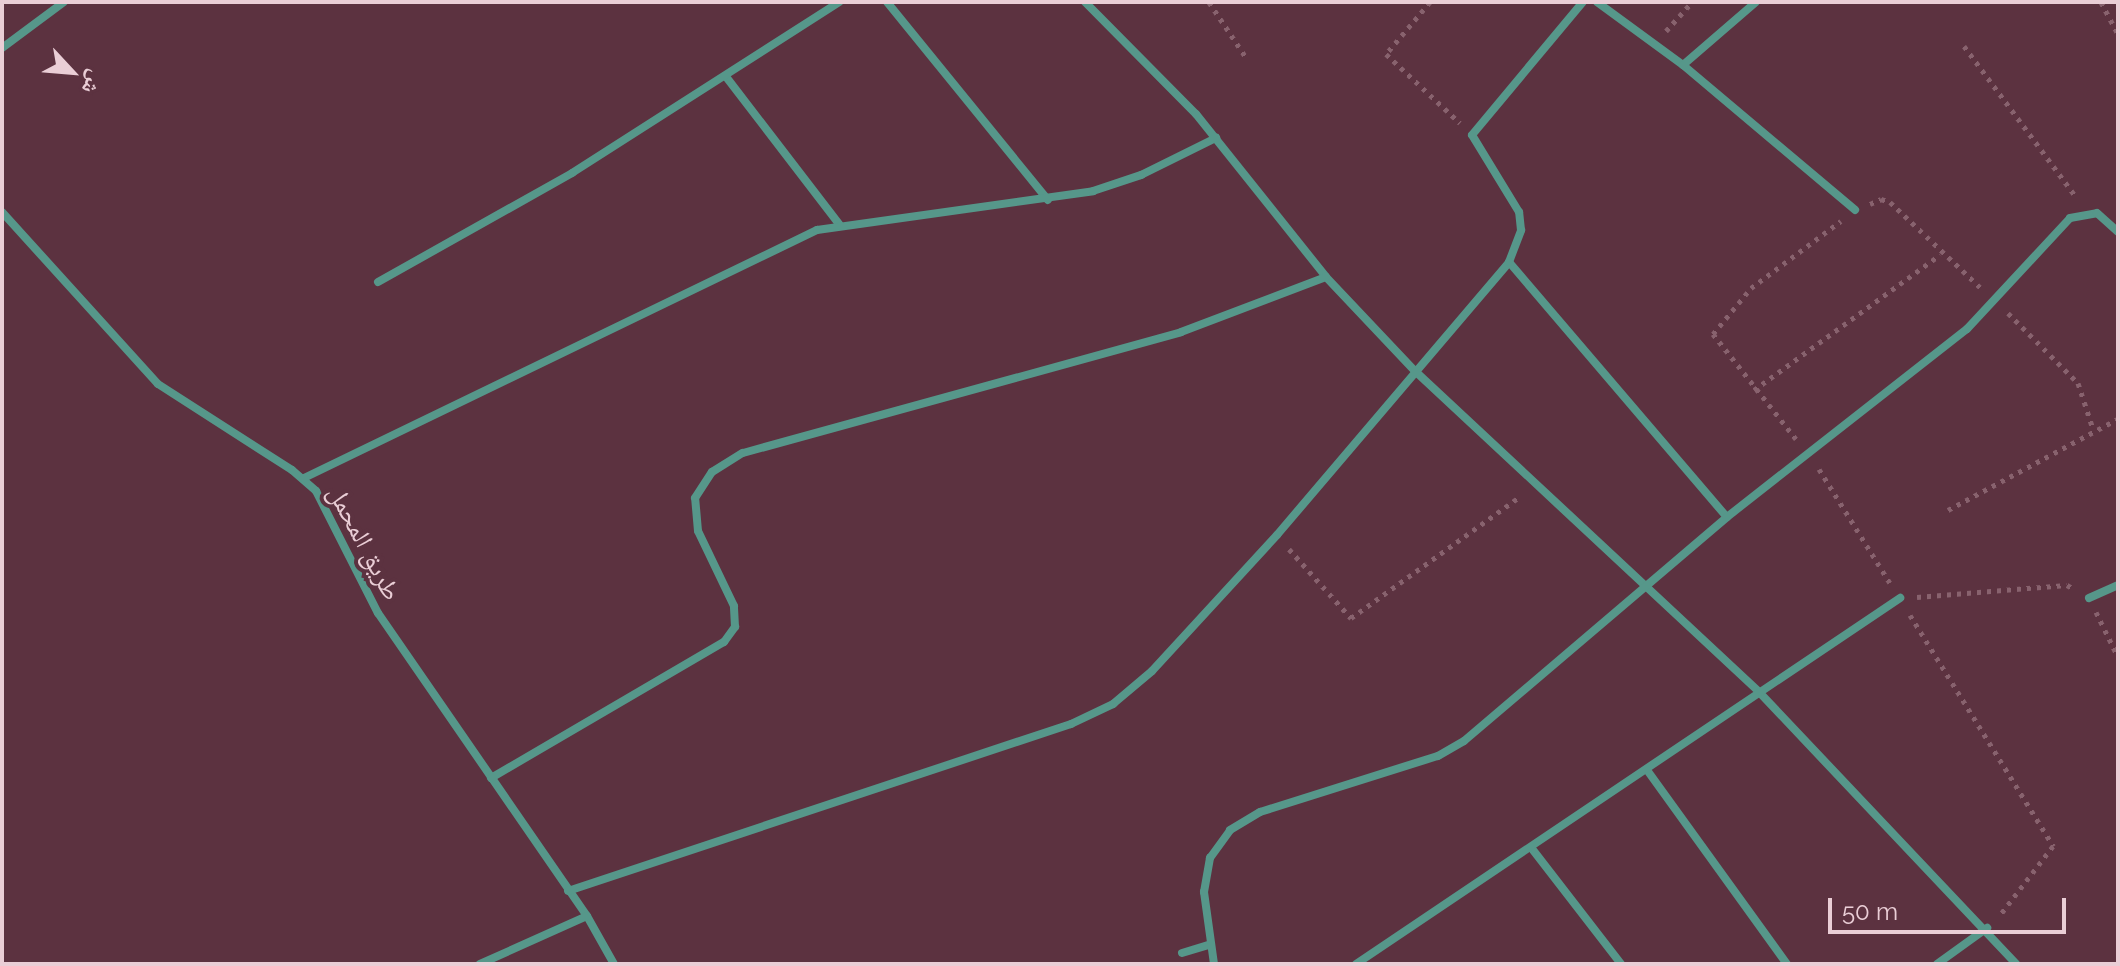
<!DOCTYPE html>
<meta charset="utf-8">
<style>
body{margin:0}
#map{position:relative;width:2120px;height:966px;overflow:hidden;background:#5c3240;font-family:Raleway,"Noto Naskh Arabic",sans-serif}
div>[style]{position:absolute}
.path>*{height:5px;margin-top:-2.5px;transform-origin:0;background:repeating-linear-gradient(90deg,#88626e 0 4px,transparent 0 10px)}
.minor>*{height:8px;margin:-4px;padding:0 4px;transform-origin:4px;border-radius:4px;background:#56978a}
span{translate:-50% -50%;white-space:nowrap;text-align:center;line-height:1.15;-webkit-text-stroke:8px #5c3240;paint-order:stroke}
.street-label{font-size:26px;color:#eaced6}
.frame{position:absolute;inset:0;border:4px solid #eaced6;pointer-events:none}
.north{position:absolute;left:32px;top:32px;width:80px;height:80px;-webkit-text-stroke:6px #5c3240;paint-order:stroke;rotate:116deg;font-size:22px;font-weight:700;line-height:32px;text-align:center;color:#eaced6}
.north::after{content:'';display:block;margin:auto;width:28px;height:36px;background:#eaced6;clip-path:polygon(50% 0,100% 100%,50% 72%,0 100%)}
.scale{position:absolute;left:1828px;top:898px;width:238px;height:36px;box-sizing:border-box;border:4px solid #eaced6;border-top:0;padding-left:10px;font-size:24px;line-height:28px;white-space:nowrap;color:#eaced6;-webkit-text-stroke:6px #5c3240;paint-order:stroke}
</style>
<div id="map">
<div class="path">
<div style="left:1209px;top:2px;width:69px;rotate:56.3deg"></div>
<div style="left:1430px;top:2px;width:68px;rotate:130.2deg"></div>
<div style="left:1386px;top:54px;width:101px;rotate:43deg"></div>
<div style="left:2101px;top:2px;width:36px;rotate:62deg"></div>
<div style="left:1666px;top:31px;width:39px;rotate:-48deg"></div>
<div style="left:1964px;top:46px;width:188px;rotate:53.4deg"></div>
<div style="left:1870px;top:204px;width:12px;rotate:-24deg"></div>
<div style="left:1881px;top:199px;width:9px;rotate:18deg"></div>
<div style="left:1890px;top:202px;width:124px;rotate:43.4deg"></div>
<div style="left:2008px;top:313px;width:99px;rotate:45deg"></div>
<div style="left:2078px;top:383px;width:48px;rotate:71.9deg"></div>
<div style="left:1754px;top:390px;width:230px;rotate:-36deg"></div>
<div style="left:1796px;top:439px;width:134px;rotate:-128.3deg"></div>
<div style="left:1713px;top:334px;width:60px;rotate:-50.4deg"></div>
<div style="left:1751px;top:288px;width:112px;rotate:-36.7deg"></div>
<div style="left:1819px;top:469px;width:134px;rotate:58.1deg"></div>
<div style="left:1948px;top:510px;width:193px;rotate:-28.2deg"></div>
<div style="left:1289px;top:549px;width:93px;rotate:48.1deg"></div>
<div style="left:1351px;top:618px;width:209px;rotate:-35.7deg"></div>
<div style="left:1917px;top:597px;width:150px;rotate:-4.6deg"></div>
<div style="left:2067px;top:585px;width:8px;rotate:30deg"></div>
<div style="left:2096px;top:612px;width:50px;rotate:63.9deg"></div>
<div style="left:1910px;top:615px;width:272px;rotate:58.2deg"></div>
<div style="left:2053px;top:846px;width:87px;rotate:127.5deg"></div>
</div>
<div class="minor">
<div style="left:887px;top:2px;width:255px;rotate:50.9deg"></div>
<div style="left:1085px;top:2px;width:158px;rotate:45.3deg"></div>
<div style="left:1196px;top:114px;width:208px;rotate:51.4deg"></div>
<div style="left:1326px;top:277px;width:129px;rotate:46.6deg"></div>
<div style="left:1415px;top:371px;width:472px;rotate:43deg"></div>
<div style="left:1760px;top:693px;width:373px;rotate:46.6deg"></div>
<div style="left:1597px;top:2px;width:107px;rotate:36.2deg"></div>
<div style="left:1683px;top:65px;width:225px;rotate:40.1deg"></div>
<div style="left:2px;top:48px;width:77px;rotate:-36.6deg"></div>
<div style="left:1683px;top:65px;width:96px;rotate:-40.8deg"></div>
<div style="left:727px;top:78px;width:184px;rotate:52.5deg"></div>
<div style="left:2px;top:212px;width:232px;rotate:47.8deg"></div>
<div style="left:158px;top:384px;width:159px;rotate:32.7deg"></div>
<div style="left:292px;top:470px;width:32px;rotate:41deg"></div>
<div style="left:316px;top:491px;width:137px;rotate:63.1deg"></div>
<div style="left:378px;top:613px;width:368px;rotate:55.4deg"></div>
<div style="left:587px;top:916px;width:55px;rotate:60.6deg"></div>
<div style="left:1509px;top:262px;width:34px;rotate:-69deg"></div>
<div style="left:1521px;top:230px;width:18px;rotate:-96deg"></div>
<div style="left:1519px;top:212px;width:90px;rotate:-121.4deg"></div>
<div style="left:1472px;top:135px;width:173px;rotate:-50.2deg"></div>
<div style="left:378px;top:282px;width:223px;rotate:-29.3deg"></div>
<div style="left:572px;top:173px;width:317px;rotate:-32.6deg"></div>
<div style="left:304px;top:478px;width:570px;rotate:-25.8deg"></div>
<div style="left:817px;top:230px;width:279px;rotate:-8deg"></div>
<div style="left:1093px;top:191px;width:51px;rotate:-18.4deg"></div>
<div style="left:1141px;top:175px;width:84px;rotate:-26.3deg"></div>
<div style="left:2089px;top:598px;width:32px;rotate:-24deg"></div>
<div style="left:1647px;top:770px;width:239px;rotate:54.2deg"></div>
<div style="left:491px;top:778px;width:270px;rotate:-30.3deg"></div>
<div style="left:724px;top:642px;width:19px;rotate:-54deg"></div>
<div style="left:735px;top:627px;width:21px;rotate:-93deg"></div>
<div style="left:734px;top:606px;width:83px;rotate:-115.6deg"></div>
<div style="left:698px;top:531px;width:33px;rotate:-95deg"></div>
<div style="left:695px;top:498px;width:31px;rotate:-57deg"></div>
<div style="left:712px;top:472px;width:36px;rotate:-32deg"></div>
<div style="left:743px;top:453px;width:454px;rotate:-15.4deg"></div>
<div style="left:1181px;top:332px;width:155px;rotate:-20.8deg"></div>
<div style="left:1533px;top:850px;width:144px;rotate:52.3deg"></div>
<div style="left:568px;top:891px;width:530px;rotate:-18.37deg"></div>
<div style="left:1071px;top:724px;width:47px;rotate:-25.5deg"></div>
<div style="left:1113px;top:704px;width:51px;rotate:-40.2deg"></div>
<div style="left:1152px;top:671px;width:185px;rotate:-47.4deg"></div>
<div style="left:1277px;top:535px;width:358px;rotate:-49.6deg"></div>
<div style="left:1509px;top:262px;width:335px;rotate:49.5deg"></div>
<div style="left:1182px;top:953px;width:28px;rotate:-17deg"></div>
<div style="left:480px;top:964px;width:117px;rotate:-24.2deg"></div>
<div style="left:1214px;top:964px;width:73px;rotate:-97.9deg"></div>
<div style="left:1204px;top:892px;width:35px;rotate:-80deg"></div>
<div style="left:1210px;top:858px;width:34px;rotate:-54deg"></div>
<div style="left:1230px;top:830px;width:35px;rotate:-31deg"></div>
<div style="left:1260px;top:812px;width:187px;rotate:-17.5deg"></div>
<div style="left:1438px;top:756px;width:30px;rotate:-30deg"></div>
<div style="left:1464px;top:741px;width:345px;rotate:-40.4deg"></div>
<div style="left:1727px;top:517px;width:305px;rotate:-38.1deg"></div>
<div style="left:1967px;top:329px;width:151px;rotate:-47.1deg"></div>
<div style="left:2070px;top:218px;width:27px;rotate:-10deg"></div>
<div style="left:2097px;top:213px;width:28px;rotate:42deg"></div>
<div style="left:1356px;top:964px;width:656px;rotate:-33.93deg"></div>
<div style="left:1937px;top:964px;width:62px;rotate:-35.8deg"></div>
</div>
<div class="street-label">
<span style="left:364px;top:543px;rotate:62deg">طريق المحمل</span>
</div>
<div class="frame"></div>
<div class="north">ش</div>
<div class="scale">50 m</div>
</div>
